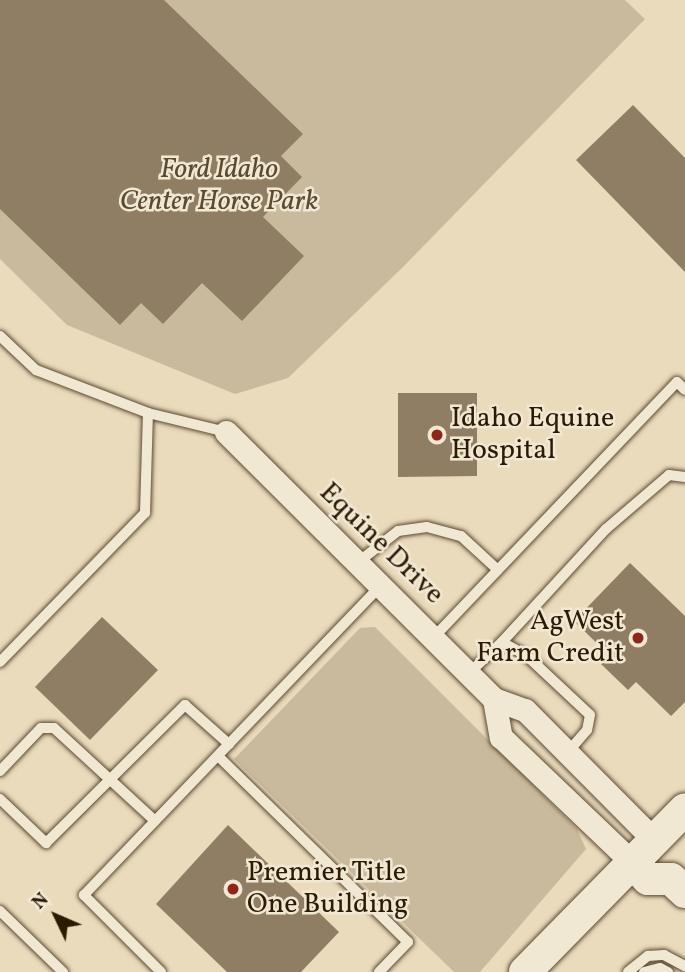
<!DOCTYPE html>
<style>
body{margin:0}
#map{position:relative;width:685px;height:972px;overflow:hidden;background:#eadbbd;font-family:Vollkorn,serif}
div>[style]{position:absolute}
.green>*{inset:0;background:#caba9d}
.building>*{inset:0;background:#8f7e63}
.roads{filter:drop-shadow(0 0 2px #5c4a31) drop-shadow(0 0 2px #5c4a31)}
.lane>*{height:10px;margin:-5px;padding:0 5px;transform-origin:5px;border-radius:5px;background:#f1e8d4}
.street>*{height:23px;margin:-11.5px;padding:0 11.5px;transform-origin:11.5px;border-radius:11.5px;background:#f1e8d4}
.secondary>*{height:32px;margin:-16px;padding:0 16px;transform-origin:16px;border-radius:16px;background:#f1e8d4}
.dots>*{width:19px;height:19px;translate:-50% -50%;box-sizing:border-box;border:4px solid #f1e8d4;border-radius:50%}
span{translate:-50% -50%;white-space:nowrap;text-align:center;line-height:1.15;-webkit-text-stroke:5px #f1e8d4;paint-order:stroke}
.park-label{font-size:28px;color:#5b4a30;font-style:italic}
.poi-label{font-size:28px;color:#2c1a02}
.left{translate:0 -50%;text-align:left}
.right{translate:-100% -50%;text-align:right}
.street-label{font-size:28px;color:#2c1a02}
.north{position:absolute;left:21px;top:881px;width:70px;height:70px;-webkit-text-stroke:5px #f1e8d4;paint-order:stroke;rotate:314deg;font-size:19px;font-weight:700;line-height:28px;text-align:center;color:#2c1a02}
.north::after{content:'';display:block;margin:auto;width:24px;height:32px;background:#2c1a02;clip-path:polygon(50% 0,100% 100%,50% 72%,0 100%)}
</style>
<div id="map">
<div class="green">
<div style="clip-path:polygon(0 0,625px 0,645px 19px,403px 267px,288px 378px,235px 394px,67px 325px,0 259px)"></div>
<div style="clip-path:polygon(375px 627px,577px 829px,586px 849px,480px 972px,454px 972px,234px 759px,360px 628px)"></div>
</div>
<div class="building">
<div style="clip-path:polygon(0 0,164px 0,303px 134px,281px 156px,302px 177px,263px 217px,304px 256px,242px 321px,202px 283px,163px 324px,141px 303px,120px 325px,0 209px)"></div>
<div style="clip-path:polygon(633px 105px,685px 158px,685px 272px,576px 160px)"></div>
<div style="clip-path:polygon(398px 393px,477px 393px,477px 476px,398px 477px)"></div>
<div style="clip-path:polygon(630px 563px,685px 616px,685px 702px,671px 716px,636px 682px,628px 690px,601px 664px,609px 655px,574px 621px)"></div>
<div style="clip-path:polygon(102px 617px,158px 670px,90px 740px,35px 687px)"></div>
<div style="clip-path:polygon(228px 825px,339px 932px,301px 972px,227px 972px,156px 904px)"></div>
</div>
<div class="roads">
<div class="lane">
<div style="left:0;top:336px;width:50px;rotate:43.4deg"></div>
<div style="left:36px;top:370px;width:120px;rotate:21deg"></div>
<div style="left:148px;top:413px;width:80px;rotate:13.7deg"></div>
<div style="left:357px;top:563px;width:52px;rotate:-38deg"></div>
<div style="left:398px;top:531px;width:29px;rotate:-8deg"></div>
<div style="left:427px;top:527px;width:35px;rotate:15deg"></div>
<div style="left:461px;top:536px;width:50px;rotate:42.6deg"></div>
<div style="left:434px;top:637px;width:352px;rotate:-46.4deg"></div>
<div style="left:677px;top:382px;width:11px;rotate:45deg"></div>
<div style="left:502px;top:642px;width:154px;rotate:-47.4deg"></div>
<div style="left:606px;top:529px;width:83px;rotate:-40.6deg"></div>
<div style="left:669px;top:475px;width:16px;rotate:7deg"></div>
<div style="left:0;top:662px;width:208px;rotate:-45.8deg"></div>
<div style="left:145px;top:513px;width:100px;rotate:-88.3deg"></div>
<div style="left:470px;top:672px;width:44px;rotate:-43.2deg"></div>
<div style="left:502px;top:642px;width:29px;rotate:29deg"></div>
<div style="left:527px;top:656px;width:86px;rotate:43.1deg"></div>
<div style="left:590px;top:715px;width:15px;rotate:101deg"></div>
<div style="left:587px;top:730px;width:29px;rotate:131deg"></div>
<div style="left:218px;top:756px;width:266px;rotate:44.4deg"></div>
<div style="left:408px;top:942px;width:42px;rotate:134deg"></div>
<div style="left:0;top:771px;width:59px;rotate:-46.4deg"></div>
<div style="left:41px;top:728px;width:13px"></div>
<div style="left:54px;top:728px;width:137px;rotate:42.6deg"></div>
<div style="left:0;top:799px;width:64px;rotate:43.7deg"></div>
<div style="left:46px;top:843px;width:196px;rotate:-44.8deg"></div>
<div style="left:185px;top:705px;width:59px;rotate:41.6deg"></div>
<div style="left:0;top:911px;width:88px;rotate:44.1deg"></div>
<div style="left:161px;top:972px;width:109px;rotate:-135deg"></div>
<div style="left:84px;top:895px;width:429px;rotate:-46.2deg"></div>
<div style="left:628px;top:972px;width:26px;rotate:-39deg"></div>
<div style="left:648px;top:956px;width:16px;rotate:-4deg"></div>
<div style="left:664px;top:955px;width:24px;rotate:28deg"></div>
<div style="left:644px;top:972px;width:16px;rotate:-14deg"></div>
<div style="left:660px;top:968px;width:9px;rotate:27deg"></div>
</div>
<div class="street">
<div style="left:226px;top:432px;width:378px;rotate:44.9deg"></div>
<div style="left:494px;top:699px;width:33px;rotate:20deg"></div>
<div style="left:525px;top:710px;width:183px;rotate:45.2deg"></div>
<div style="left:494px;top:699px;width:39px;rotate:80deg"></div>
<div style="left:501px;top:737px;width:182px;rotate:43.7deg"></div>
</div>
<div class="secondary">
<div style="left:633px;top:863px;width:22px;rotate:47deg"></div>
<div style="left:648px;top:879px;width:23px"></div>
<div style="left:671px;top:879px;width:19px;rotate:43deg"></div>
<div style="left:525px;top:972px;width:228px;rotate:-45.5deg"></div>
</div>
</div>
<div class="dots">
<div style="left:437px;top:435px;background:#8f2418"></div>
<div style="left:638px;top:638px;background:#8f2418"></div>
<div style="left:233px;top:889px;background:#8f2418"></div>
</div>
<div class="park-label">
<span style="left:219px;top:186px">Ford Idaho<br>Center Horse Park</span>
</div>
<div class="poi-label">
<span class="left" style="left:451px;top:435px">Idaho Equine<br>Hospital</span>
<span class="right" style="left:624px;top:638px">AgWest<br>Farm Credit</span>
<span class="left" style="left:247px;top:889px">Premier Title<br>One Building</span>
</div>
<div class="street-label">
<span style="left:381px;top:544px;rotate:44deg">Equine Drive</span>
</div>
<div class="north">N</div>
</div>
